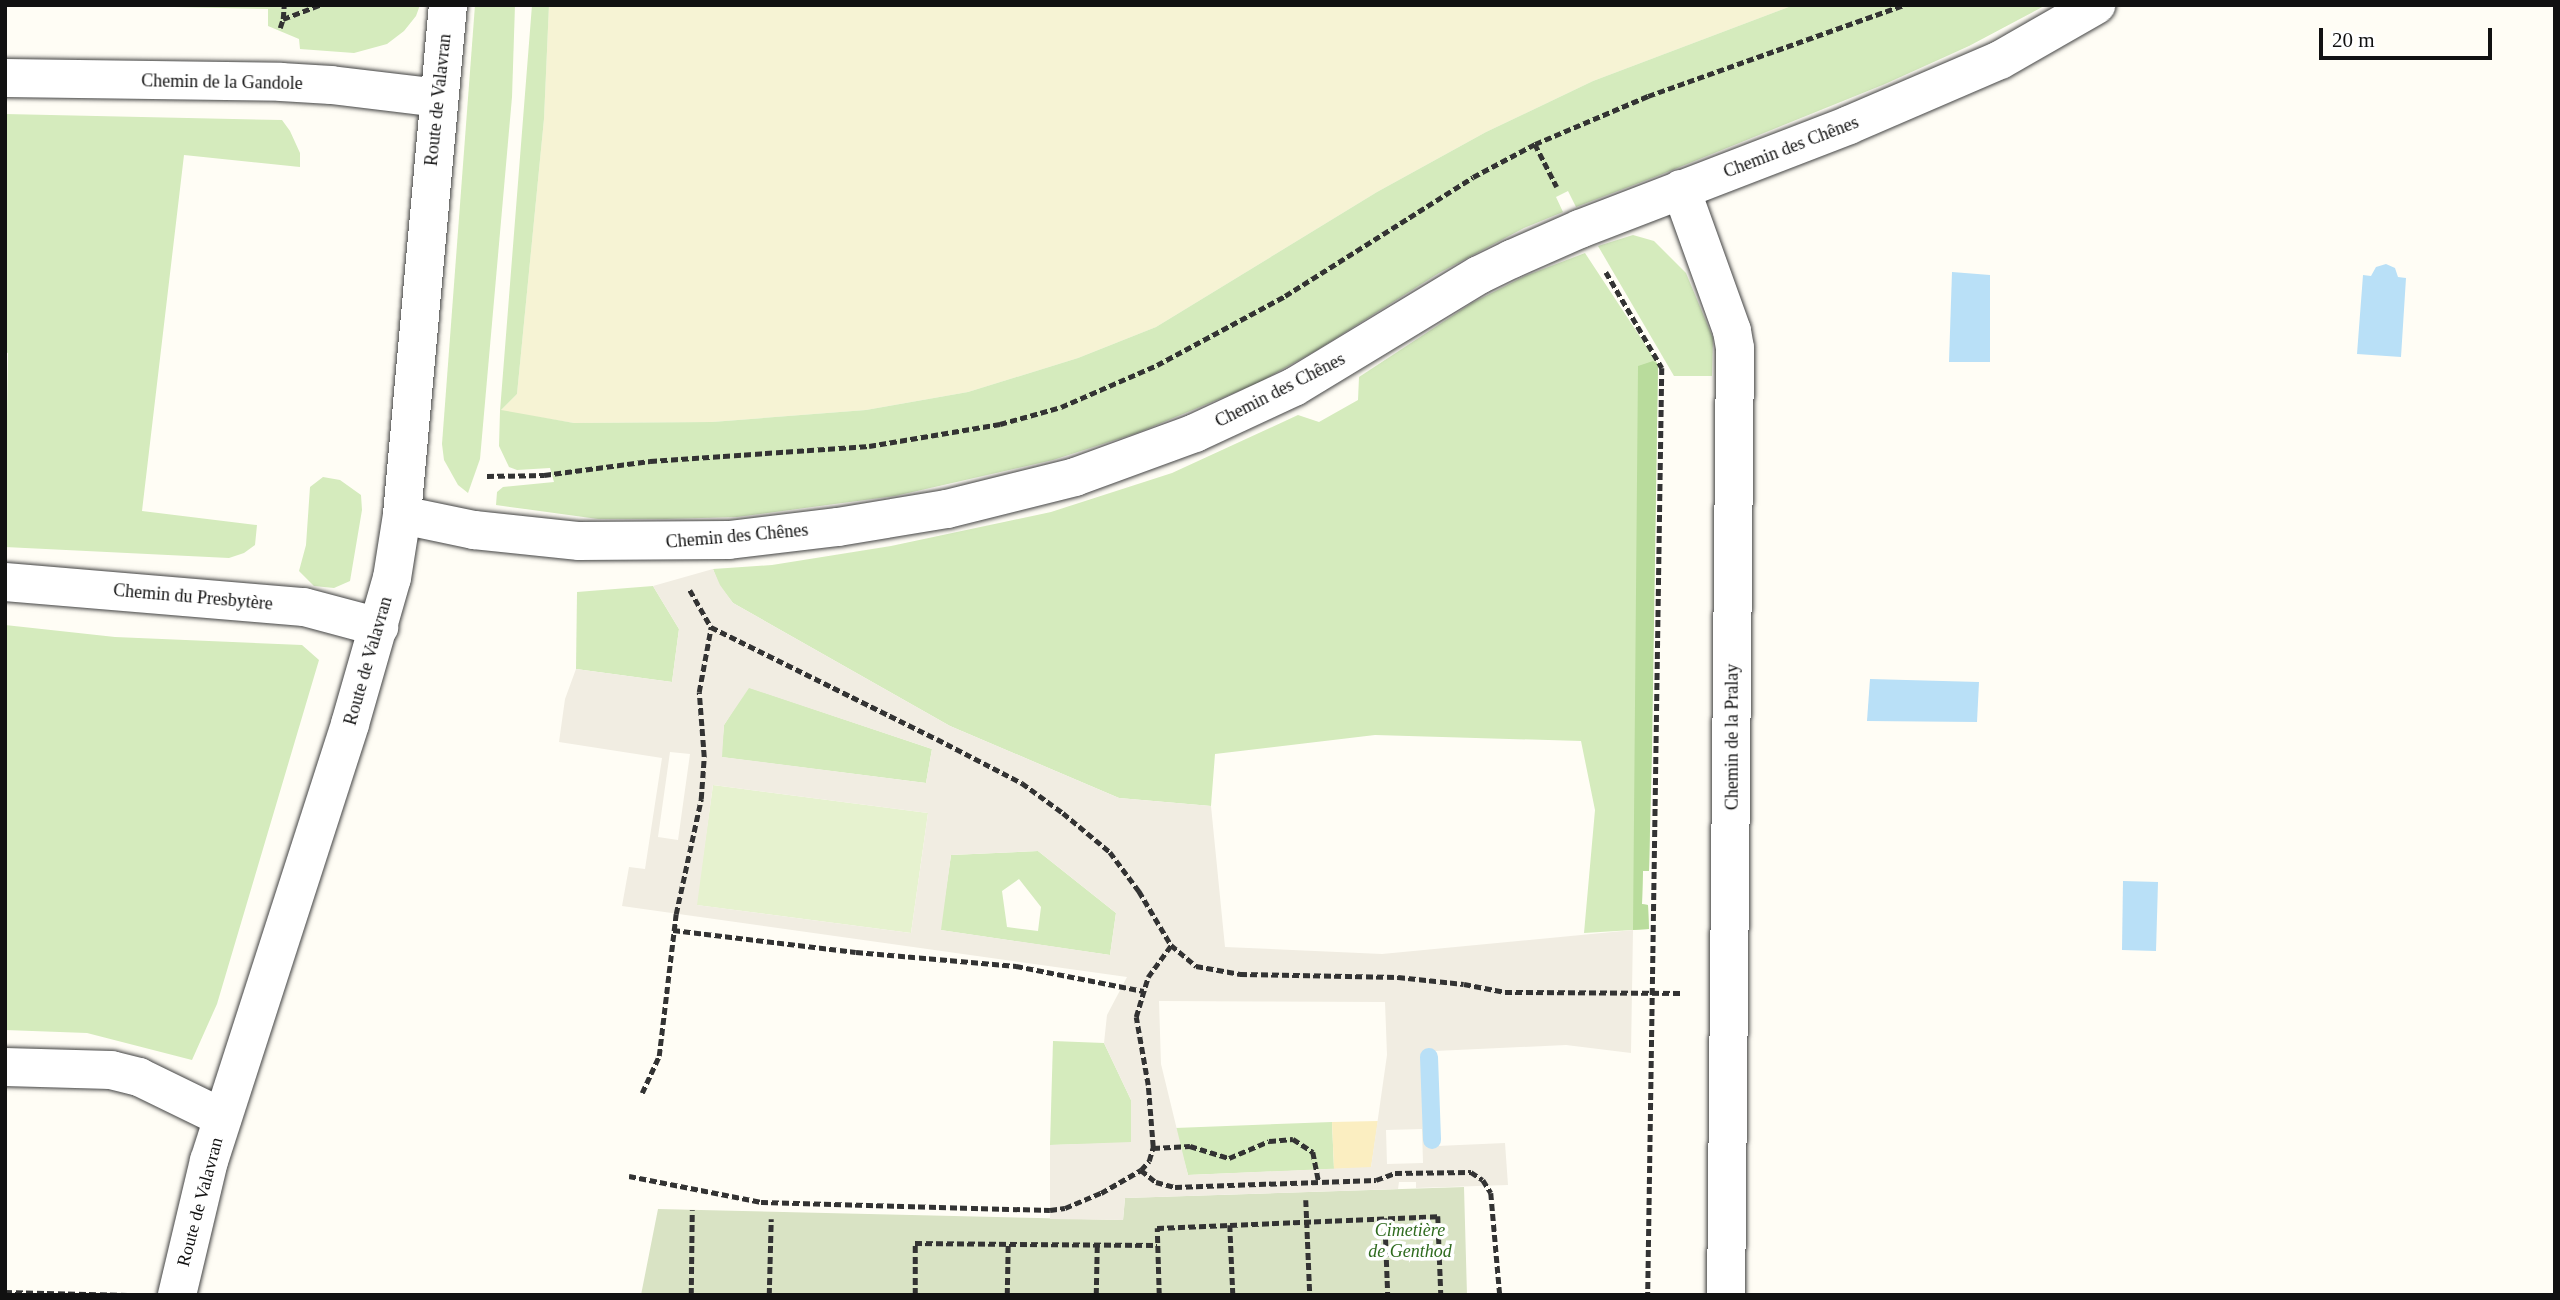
<!DOCTYPE html>
<meta charset="utf-8">
<style>
body{margin:0}
#map{position:relative;width:2560px;height:1300px;overflow:hidden;background:#fffdf5;font-family:Georgia,serif}
div>[style]{position:absolute}
.farmland>*{inset:0;background:#f6f3d4}
.green>*{inset:0;background:#d5ebbd}
.forest>*{inset:0;background:#b9dc9c}
.sand>*{inset:0;background:#fbeec1}
.cemetery>*{inset:0;background:#d9e3c4}
.pitch>*{inset:0;background:#e6f2cf}
.plaza>*{inset:0;background:#f1ede2}
.water>*{inset:0;background:#b9e0f7}
.stream>*{height:18px;margin:-9px;padding:0 9px;transform-origin:9px;border-radius:9px;background:#b9e0f7}
.path>*{height:4.5px;margin-top:-2.25px;transform-origin:0;background:repeating-linear-gradient(90deg,#333 0 7px,transparent 0 10.5px)}
.roads{filter:drop-shadow(0 0 2px #444) drop-shadow(0 0 2px #444)}
.minor>*{height:38px;margin:-19px;padding:0 19px;transform-origin:19px;border-radius:19px;background:#fff}
.tertiary>*{height:38px;margin:-19px;padding:0 19px;transform-origin:19px;border-radius:19px;background:#fff}
span{translate:-50% -50%;white-space:nowrap;text-align:center;line-height:1.15;-webkit-text-stroke:7px #fff;paint-order:stroke}
.street-label{font-size:18px;color:#111}
.park-label{font-size:18px;color:#2f6b1f;font-style:italic}
.frame{position:absolute;inset:0;border:7px solid #111;pointer-events:none}
.scale{position:absolute;left:2319px;top:28px;width:173px;height:32px;box-sizing:border-box;border:4px solid #111;border-top:0;padding-left:9px;font-size:21px;line-height:24px;white-space:nowrap;color:#111;-webkit-text-stroke:5px #fff;paint-order:stroke}
</style>
<div id="map">
<div class="farmland">
<div style="clip-path:polygon(549px 5px,1794px 5px,1593px 81px,1486px 132px,1377px 192px,1156px 327px,1078px 358px,968px 392px,866px 410px,712px 422px,574px 423px,500px 411px,517px 394px,544px 119px)"></div>
</div>
<div class="green">
<div style="clip-path:polygon(79px 5px,420px 5px,416px 16px,404px 31px,387px 44px,354px 53px,300px 49px,299px 39px,268px 26px,268px 9px)"></div>
<div style="clip-path:polygon(475px 5px,515px 5px,512px 97px,480px 459px,468px 493px,458px 485px,444px 460px,442px 444px)"></div>
<div style="clip-path:polygon(532px 5px,549px 5px,544px 119px,517px 394px,501px 410px,574px 423px,712px 422px,866px 410px,968px 392px,1078px 358px,1156px 327px,1377px 192px,1486px 132px,1593px 81px,1794px 5px,2046px 5px,1969px 46px,1885px 84px,1660px 175px,1576px 207px,1568px 191px,1556px 197px,1563px 212px,1524px 228px,1439px 273px,1317px 350px,1258px 383px,1137px 433px,1053px 460px,895px 496px,737px 517px,666px 519px,598px 519px,496px 505px,497px 492px,503px 487px,554px 482px,550px 468px,517px 470px,509px 467px,499px 446px,500px 411px)"></div>
<div style="clip-path:polygon(5px 114px,282px 120px,290px 131px,300px 153px,300px 167px,184px 155px,142px 511px,257px 525px,255px 545px,244px 553px,229px 558px,5px 547px,8px 353px,5px 352px)"></div>
<div style="clip-path:polygon(1633px 235px,1654px 241px,1686px 273px,1713px 338px,1712px 376px,1674px 376px,1598px 246px)"></div>
<div style="clip-path:polygon(1585px 253px,1658px 364px,1649px 871px,1643px 871px,1642px 904px,1648px 905px,1649px 929px,1584px 933px,1595px 810px,1581px 741px,1375px 735px,1215px 754px,1211px 806px,1119px 798px,950px 726px,733px 603px,719px 585px,713px 569px,772px 565px,891px 546px,1051px 512px,1172px 473px,1298px 415px,1319px 422px,1358px 400px,1359px 377px,1472px 303px,1525px 276px)"></div>
<div style="clip-path:polygon(323px 477px,340px 480px,361px 495px,362px 510px,350px 581px,334px 588px,314px 586px,299px 571px,306px 545px,310px 487px)"></div>
<div style="clip-path:polygon(653px 586px,679px 629px,672px 682px,576px 669px,577px 592px)"></div>
<div style="clip-path:polygon(5px 625px,115px 637px,302px 645px,319px 660px,217px 1004px,192px 1060px,87px 1033px,5px 1030px)"></div>
<div style="clip-path:polygon(748px 687px,932px 749px,926px 783px,721px 757px,724px 725px)"></div>
<div style="clip-path:polygon(evenodd,1038px 851px,1116px 913px,1110px 955px,940px 930px,951px 855px,1038px 851px,1019px 879px,1041px 907px,1038px 931px,1007px 927px,1002px 891px,1019px 879px)"></div>
<div style="clip-path:polygon(1053px 1041px,1104px 1043px,1131px 1100px,1131px 1143px,1050px 1145px)"></div>
<div style="clip-path:polygon(1332px 1122px,1334px 1169px,1188px 1175px,1175px 1128px)"></div>
</div>
<div class="forest">
<div style="clip-path:polygon(1653px 361px,1658px 364px,1652px 752px,1649px 871px,1643px 871px,1642px 904px,1648px 905px,1649px 929px,1633px 930px,1638px 366px)"></div>
</div>
<div class="sand">
<div style="clip-path:polygon(1378px 1121px,1371px 1168px,1334px 1169px,1332px 1122px)"></div>
</div>
<div class="cemetery">
<div style="clip-path:polygon(1464px 1187px,1467px 1295px,641px 1295px,658px 1209px,1123px 1220px,1125px 1198px)"></div>
</div>
<div class="pitch">
<div style="clip-path:polygon(713px 785px,928px 813px,911px 933px,696px 905px)"></div>
</div>
<div class="plaza">
<div style="clip-path:polygon(evenodd,713px 569px,720px 585px,733px 603px,950px 726px,1119px 798px,1211px 806px,1225px 947px,1382px 954px,1633px 930px,1631px 1053px,1566px 1045px,1435px 1051px,1437px 1146px,1505px 1143px,1508px 1185px,1416px 1188px,1416px 1182px,1399px 1182px,1398px 1189px,1125px 1198px,1123px 1220px,1050px 1219px,1050px 1145px,1131px 1142px,1131px 1100px,1104px 1043px,1107px 1015px,1127px 977px,622px 906px,629px 867px,645px 869px,662px 758px,559px 742px,565px 699px,576px 669px,672px 682px,679px 629px,653px 586px,713px 569px,749px 688px,932px 749px,926px 783px,722px 757px,724px 725px,749px 688px,713px 569px,670px 752px,690px 754px,678px 840px,658px 837px,670px 752px,713px 569px,713px 785px,928px 813px,911px 933px,697px 905px,713px 785px,713px 569px,1038px 851px,1116px 913px,1110px 955px,941px 930px,951px 855px,1038px 851px,713px 569px,1159px 1001px,1385px 1002px,1387px 1055px,1371px 1167px,1188px 1175px,1161px 1064px,1159px 1001px,713px 569px,1422px 1129px,1423px 1163px,1387px 1164px,1386px 1130px,1422px 1129px)"></div>
</div>
<div class="water">
<div style="clip-path:polygon(2386px 264px,2395px 268px,2398px 277px,2406px 278px,2401px 357px,2357px 354px,2363px 275px,2371px 276px,2376px 267px)"></div>
<div style="clip-path:polygon(1952px 272px,1990px 275px,1990px 362px,1949px 362px)"></div>
<div style="clip-path:polygon(1870px 679px,1979px 682px,1977px 722px,1867px 721px)"></div>
<div style="clip-path:polygon(2123px 881px,2158px 882px,2156px 951px,2122px 950px)"></div>
</div>
<div class="stream">
<div style="left:1429px;top:1057px;width:83px;rotate:87.9deg"></div>
</div>
<div class="path">
<div style="left:283px;top:19px;width:14px;rotate:-86deg"></div>
<div style="left:280px;top:28px;width:9px;rotate:-72deg"></div>
<div style="left:283px;top:19px;width:39px;rotate:-21deg"></div>
<div style="left:1535px;top:144px;width:48px;rotate:62.9deg"></div>
<div style="left:1606px;top:272px;width:111px;rotate:59.7deg"></div>
<div style="left:1662px;top:368px;width:927px;rotate:90.87deg"></div>
<div style="left:487px;top:476px;width:57px;rotate:-1deg"></div>
<div style="left:544px;top:475px;width:107px;rotate:-7.5deg"></div>
<div style="left:650px;top:461px;width:220px;rotate:-3.9deg"></div>
<div style="left:869px;top:446px;width:133px;rotate:-9.5deg"></div>
<div style="left:1000px;top:424px;width:63px;rotate:-15.6deg"></div>
<div style="left:1061px;top:407px;width:105px;rotate:-23.6deg"></div>
<div style="left:1157px;top:365px;width:145px;rotate:-28.3deg"></div>
<div style="left:1285px;top:296px;width:222px;rotate:-32.3deg"></div>
<div style="left:1473px;top:177px;width:70px;rotate:-28deg"></div>
<div style="left:1535px;top:144px;width:123px;rotate:-23deg"></div>
<div style="left:1648px;top:96px;width:271px;rotate:-19.6deg"></div>
<div style="left:690px;top:590px;width:43px;rotate:60.4deg"></div>
<div style="left:711px;top:627px;width:252px;rotate:26.4deg"></div>
<div style="left:937px;top:739px;width:96px;rotate:27.4deg"></div>
<div style="left:1022px;top:783px;width:51px;rotate:36.2deg"></div>
<div style="left:1063px;top:813px;width:61px;rotate:39.7deg"></div>
<div style="left:1110px;top:852px;width:49px;rotate:53.4deg"></div>
<div style="left:1139px;top:891px;width:63px;rotate:59.3deg"></div>
<div style="left:1171px;top:945px;width:33px;rotate:40deg"></div>
<div style="left:1196px;top:966px;width:45px;rotate:10.3deg"></div>
<div style="left:1240px;top:974px;width:158px;rotate:1.1deg"></div>
<div style="left:1398px;top:977px;width:66px;rotate:6.1deg"></div>
<div style="left:1464px;top:984px;width:42px;rotate:11deg"></div>
<div style="left:1505px;top:992px;width:175px;rotate:0.3deg"></div>
<div style="left:673px;top:930px;width:184px;rotate:6.9deg"></div>
<div style="left:856px;top:952px;width:161px;rotate:5deg"></div>
<div style="left:1016px;top:966px;width:130px;rotate:11.1deg"></div>
<div style="left:642px;top:1093px;width:41px;rotate:-65.3deg"></div>
<div style="left:659px;top:1056px;width:143px;rotate:-83.2deg"></div>
<div style="left:676px;top:914px;width:118px;rotate:-77.7deg"></div>
<div style="left:701px;top:799px;width:42px;rotate:-85.9deg"></div>
<div style="left:704px;top:757px;width:65px;rotate:-94.4deg"></div>
<div style="left:699px;top:692px;width:66px;rotate:-79.5deg"></div>
<div style="left:1153px;top:1148px;width:37px;rotate:-3deg"></div>
<div style="left:1190px;top:1146px;width:41px;rotate:17.1deg"></div>
<div style="left:1229px;top:1158px;width:43px;rotate:-23deg"></div>
<div style="left:1269px;top:1141px;width:24px;rotate:-5deg"></div>
<div style="left:1293px;top:1139px;width:24px;rotate:33deg"></div>
<div style="left:1313px;top:1152px;width:31px;rotate:79deg"></div>
<div style="left:1141px;top:1170px;width:19px;rotate:39deg"></div>
<div style="left:1156px;top:1182px;width:20px;rotate:15deg"></div>
<div style="left:1175px;top:1187px;width:201px;rotate:-2deg"></div>
<div style="left:1376px;top:1180px;width:20px;rotate:-20deg"></div>
<div style="left:1395px;top:1173px;width:76px;rotate:-0.8deg"></div>
<div style="left:1471px;top:1172px;width:14px;rotate:34deg"></div>
<div style="left:1483px;top:1180px;width:15px;rotate:58deg"></div>
<div style="left:1491px;top:1193px;width:102px;rotate:85deg"></div>
<div style="left:629px;top:1176px;width:135px;rotate:11.1deg"></div>
<div style="left:761px;top:1202px;width:289px;rotate:1.6deg"></div>
<div style="left:1050px;top:1210px;width:15px;rotate:-8deg"></div>
<div style="left:1065px;top:1208px;width:39px;rotate:-23deg"></div>
<div style="left:1101px;top:1193px;width:46px;rotate:-29.9deg"></div>
<div style="left:1141px;top:1170px;width:12px;rotate:-48deg"></div>
<div style="left:1149px;top:1161px;width:15px;rotate:-74deg"></div>
<div style="left:1153px;top:1147px;width:62px;rotate:-94.6deg"></div>
<div style="left:1148px;top:1085px;width:69px;rotate:-100deg"></div>
<div style="left:1136px;top:1017px;width:42px;rotate:-73.3deg"></div>
<div style="left:1148px;top:977px;width:39px;rotate:-54deg"></div>
<div style="left:1306px;top:1200px;width:95px;rotate:87.6deg"></div>
<div style="left:1385px;top:1218px;width:77px;rotate:87.8deg"></div>
<div style="left:1230px;top:1225px;width:70px;rotate:87.5deg"></div>
<div style="left:5px;top:1292px;width:123px;rotate:1.4deg"></div>
<div style="left:691px;top:1295px;width:85px;rotate:-89.3deg"></div>
<div style="left:769px;top:1295px;width:76px;rotate:-88.5deg"></div>
<div style="left:915px;top:1295px;width:52px;rotate:-90deg"></div>
<div style="left:915px;top:1243px;width:242px;rotate:0.5deg"></div>
<div style="left:1007px;top:1295px;width:51px;rotate:-88.9deg"></div>
<div style="left:1096px;top:1295px;width:49px;rotate:-88.8deg"></div>
<div style="left:1159px;top:1295px;width:67px;rotate:-91.7deg"></div>
<div style="left:1157px;top:1228px;width:281px;rotate:-2.4deg"></div>
<div style="left:1438px;top:1216px;width:79px;rotate:87.8deg"></div>
</div>
<div class="roads">
<div class="minor">
<div style="left:1681px;top:189px;width:151px;rotate:70.2deg"></div>
<div style="left:1732px;top:331px;width:17px;rotate:80deg"></div>
<div style="left:1735px;top:348px;width:947px;rotate:90.54deg"></div>
<div style="left:402px;top:515px;width:74px;rotate:11.8deg"></div>
<div style="left:474px;top:530px;width:106px;rotate:6deg"></div>
<div style="left:579px;top:541px;width:150px;rotate:-0.4deg"></div>
<div style="left:729px;top:540px;width:110px;rotate:-6.8deg"></div>
<div style="left:838px;top:527px;width:110px;rotate:-9.4deg"></div>
<div style="left:947px;top:509px;width:132px;rotate:-14deg"></div>
<div style="left:1075px;top:477px;width:128px;rotate:-20.1deg"></div>
<div style="left:1195px;top:433px;width:109px;rotate:-24.9deg"></div>
<div style="left:1294px;top:387px;width:216px;rotate:-31.2deg"></div>
<div style="left:1479px;top:275px;width:37px;rotate:-26deg"></div>
<div style="left:1512px;top:259px;width:74px;rotate:-23.8deg"></div>
<div style="left:1580px;top:229px;width:288px;rotate:-21.1deg"></div>
<div style="left:1849px;top:125px;width:164px;rotate:-23.3deg"></div>
<div style="left:2000px;top:60px;width:111px;rotate:-29.8deg"></div>
<div style="left:5px;top:582px;width:300px;rotate:4.8deg"></div>
<div style="left:304px;top:607px;width:78px;rotate:14.9deg"></div>
<div style="left:5px;top:1067px;width:106px;rotate:1.6deg"></div>
<div style="left:111px;top:1070px;width:29px;rotate:14deg"></div>
<div style="left:139px;top:1077px;width:93px;rotate:26deg"></div>
</div>
<div class="tertiary">
<div style="left:5px;top:78px;width:276px;rotate:0.8deg"></div>
<div style="left:281px;top:82px;width:50px;rotate:3.4deg"></div>
<div style="left:331px;top:85px;width:108px;rotate:6.9deg"></div>
<div style="left:177px;top:1295px;width:138px;rotate:-76.6deg"></div>
<div style="left:209px;top:1161px;width:459px;rotate:-72.1deg"></div>
<div style="left:350px;top:724px;width:152px;rotate:-74deg"></div>
<div style="left:392px;top:578px;width:64px;rotate:-81deg"></div>
<div style="left:402px;top:515px;width:512px;rotate:-84.85deg"></div>
</div>
</div>
<div class="street-label">
<span style="left:222px;top:82px;rotate:1deg">Chemin de la Gandole</span>
<span style="left:438px;top:100px;rotate:-84deg">Route de Valavran</span>
<span style="left:1791px;top:147px;rotate:-21deg">Chemin des Chênes</span>
<span style="left:1280px;top:390px;rotate:-27deg">Chemin des Chênes</span>
<span style="left:737px;top:536px;rotate:-5deg">Chemin des Chênes</span>
<span style="left:193px;top:597px;rotate:5deg">Chemin du Presbytère</span>
<span style="left:368px;top:661px;rotate:-74deg">Route de Valavran</span>
<span style="left:1732px;top:737px;rotate:-90deg">Chemin de la Pralay</span>
<span style="left:200px;top:1202px;rotate:-75deg">Route de Valavran</span>
</div>
<div class="park-label">
<span style="left:1410px;top:1241px">Cimetière<br>de Genthod</span>
</div>
<div class="frame"></div>
<div class="scale">20 m</div>
</div>
